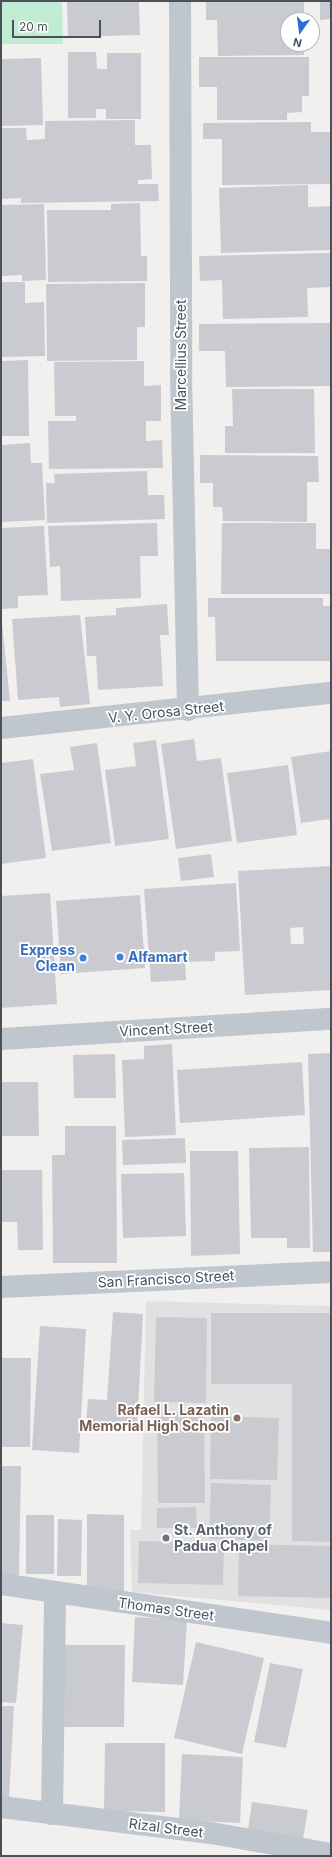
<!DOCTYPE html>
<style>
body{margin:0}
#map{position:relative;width:332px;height:1857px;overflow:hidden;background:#f2efef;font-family:Inter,sans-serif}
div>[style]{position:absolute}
.education>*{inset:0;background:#e2e1e1}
.green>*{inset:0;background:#c2ebd3}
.building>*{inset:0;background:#cacbd1}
.minor>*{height:22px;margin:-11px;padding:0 11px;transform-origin:11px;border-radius:11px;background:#bfc6cd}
.dots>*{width:11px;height:11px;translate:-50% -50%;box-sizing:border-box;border:2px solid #fff;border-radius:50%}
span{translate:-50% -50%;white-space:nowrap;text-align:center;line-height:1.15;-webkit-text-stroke:3.5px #fff;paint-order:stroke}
.street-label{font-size:14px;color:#49525b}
.shop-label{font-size:14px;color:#366cbe;font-weight:700}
.right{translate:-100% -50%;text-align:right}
.left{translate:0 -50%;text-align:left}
.education-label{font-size:14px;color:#785e54;font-weight:700}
.worship-label{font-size:14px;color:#5b616d;font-weight:700}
.frame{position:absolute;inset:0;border:2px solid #49525b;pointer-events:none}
.north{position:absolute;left:280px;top:12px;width:40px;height:40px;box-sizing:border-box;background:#fff;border:1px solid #b6babd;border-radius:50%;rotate:194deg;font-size:11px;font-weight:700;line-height:16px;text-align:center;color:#49525b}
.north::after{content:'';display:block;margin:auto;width:14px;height:18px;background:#2b6dd0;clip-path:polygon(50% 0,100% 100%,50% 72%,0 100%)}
.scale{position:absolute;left:12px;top:20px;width:89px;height:18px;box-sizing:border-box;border:2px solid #49525b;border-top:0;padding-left:5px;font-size:12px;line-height:14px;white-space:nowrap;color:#49525b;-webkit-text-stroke:3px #fff;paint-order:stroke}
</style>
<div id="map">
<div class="education">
<div style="clip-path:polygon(146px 1301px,331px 1306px,331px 1610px,132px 1592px,130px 1530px,141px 1530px)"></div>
</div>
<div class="green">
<div style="clip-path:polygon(1px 1px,62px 1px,63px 44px,1px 44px)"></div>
</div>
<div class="building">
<div style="clip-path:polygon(67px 1px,139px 1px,140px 35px,68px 37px)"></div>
<div style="clip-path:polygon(206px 1px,304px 1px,304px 20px,288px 20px,288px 44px,304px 44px,304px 55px,218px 56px,217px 20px,206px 20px)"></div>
<div style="clip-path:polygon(320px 1px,331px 1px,331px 19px,320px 20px)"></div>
<div style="clip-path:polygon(68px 52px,96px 52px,97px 69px,107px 69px,107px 53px,141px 53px,141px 119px,106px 119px,106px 109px,96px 109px,96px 118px,68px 118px)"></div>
<div style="clip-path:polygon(199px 57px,309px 57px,309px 96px,302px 96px,302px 112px,287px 113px,287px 120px,217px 120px,217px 87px,199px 87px)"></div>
<div style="clip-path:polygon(41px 58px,43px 125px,1px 126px,1px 59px)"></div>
<div style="clip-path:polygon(135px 120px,135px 145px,151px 145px,152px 179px,138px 180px,138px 184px,158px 184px,159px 201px,21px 203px,21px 198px,1px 199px,1px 128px,26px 128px,27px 140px,45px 139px,45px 121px)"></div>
<div style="clip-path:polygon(311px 122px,311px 132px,331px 132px,331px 184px,222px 185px,222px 139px,203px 139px,203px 123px)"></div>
<div style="clip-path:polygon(308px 185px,308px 207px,331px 206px,331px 250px,221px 253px,219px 188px)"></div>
<div style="clip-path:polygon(140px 203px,141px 256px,147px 256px,147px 281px,48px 282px,47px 210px,111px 210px,111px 204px)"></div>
<div style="clip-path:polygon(44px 204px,46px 280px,22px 281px,22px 275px,1px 276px,1px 205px)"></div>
<div style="clip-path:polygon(331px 253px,331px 287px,307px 288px,308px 317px,223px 319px,222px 280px,200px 281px,199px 256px)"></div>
<div style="clip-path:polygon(1px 282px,25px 282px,25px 303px,44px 302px,45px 356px,1px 357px)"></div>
<div style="clip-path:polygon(145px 283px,145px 327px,137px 327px,137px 360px,47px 361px,46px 284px)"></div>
<div style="clip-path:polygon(331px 323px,331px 386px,226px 387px,225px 351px,199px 351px,199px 324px)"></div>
<div style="clip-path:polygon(28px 360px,29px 436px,1px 436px,1px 361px)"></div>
<div style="clip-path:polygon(144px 361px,144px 386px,161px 385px,161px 421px,146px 421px,146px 441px,162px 440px,163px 468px,49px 469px,48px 421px,76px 421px,76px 416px,55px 416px,54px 362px)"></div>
<div style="clip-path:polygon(232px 389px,314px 389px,315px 453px,225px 453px,225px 426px,233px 426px)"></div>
<div style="clip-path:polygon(30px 443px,31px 463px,42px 463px,45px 520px,1px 522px,1px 445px)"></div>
<div style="clip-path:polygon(200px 455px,318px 456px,319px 482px,307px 482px,307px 522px,223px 521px,222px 507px,213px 507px,213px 483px,200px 483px)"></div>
<div style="clip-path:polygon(147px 471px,148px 495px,164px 495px,165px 519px,47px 523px,46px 483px,55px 483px,54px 474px)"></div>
<div style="clip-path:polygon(157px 523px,158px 556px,140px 556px,141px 598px,61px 601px,60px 566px,50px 567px,48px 526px)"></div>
<div style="clip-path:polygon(222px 523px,316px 523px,316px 549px,331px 549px,331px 594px,221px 594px)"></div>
<div style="clip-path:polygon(44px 526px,48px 595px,18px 596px,18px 608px,1px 609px,1px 528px)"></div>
<div style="clip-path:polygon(208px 598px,323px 598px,323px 606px,331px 606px,331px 661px,216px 661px,215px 617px,208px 617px)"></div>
<div style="clip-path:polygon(167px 604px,169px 635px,160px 635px,163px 686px,98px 690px,96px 656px,87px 656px,85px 617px,116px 615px,116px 608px)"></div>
<div style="clip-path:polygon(1px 613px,10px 701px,1px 701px)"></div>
<div style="clip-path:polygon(80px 615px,90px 704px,60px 707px,59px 697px,18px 700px,12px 619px)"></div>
<div style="clip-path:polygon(194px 739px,197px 761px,221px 758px,232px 841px,176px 849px,161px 744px)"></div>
<div style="clip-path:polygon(156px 740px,169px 839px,115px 846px,105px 770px,136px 766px,133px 743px)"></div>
<div style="clip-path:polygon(97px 743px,111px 843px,52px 851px,40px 774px,74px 770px,70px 747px)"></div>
<div style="clip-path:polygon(331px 751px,331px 827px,329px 819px,301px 823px,291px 757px)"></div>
<div style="clip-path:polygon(33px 759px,46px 858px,1px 864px,1px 763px)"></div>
<div style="clip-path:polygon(288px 765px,297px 835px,237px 843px,227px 773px)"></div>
<div style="clip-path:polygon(211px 854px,214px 877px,181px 881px,178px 858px)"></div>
<div style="clip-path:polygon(evenodd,331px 866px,331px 990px,245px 995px,238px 871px,331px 866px,303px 927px,304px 944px,291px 944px,290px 928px,303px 927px)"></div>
<div style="clip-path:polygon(236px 883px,240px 951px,215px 952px,215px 961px,185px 962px,186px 980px,151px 982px,144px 889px)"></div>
<div style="clip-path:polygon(50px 893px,57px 1004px,1px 1008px,1px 896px)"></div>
<div style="clip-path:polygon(140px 895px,145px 968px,61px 974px,56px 901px)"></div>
<div style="clip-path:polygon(172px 1044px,176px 1135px,125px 1137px,122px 1060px,144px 1059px,144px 1046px)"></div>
<div style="clip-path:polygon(331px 1053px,331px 1252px,313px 1252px,308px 1054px)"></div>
<div style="clip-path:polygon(115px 1054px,116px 1098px,74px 1098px,73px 1055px)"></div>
<div style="clip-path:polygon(302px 1062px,305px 1115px,180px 1123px,177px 1070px)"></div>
<div style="clip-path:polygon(1px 1082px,38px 1082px,39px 1136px,1px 1136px)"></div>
<div style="clip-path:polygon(65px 1126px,116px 1126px,117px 1263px,53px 1263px,52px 1155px,65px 1155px)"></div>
<div style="clip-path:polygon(185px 1138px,186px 1163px,123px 1165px,122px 1140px)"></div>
<div style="clip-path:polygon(309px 1147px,310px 1248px,287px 1248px,287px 1238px,251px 1238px,249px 1148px)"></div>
<div style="clip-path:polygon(190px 1151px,238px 1151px,240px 1254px,191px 1256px)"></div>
<div style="clip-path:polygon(1px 1170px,42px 1170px,43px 1250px,18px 1250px,17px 1222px,1px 1222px)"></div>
<div style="clip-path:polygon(184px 1173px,186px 1236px,123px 1238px,121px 1174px)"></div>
<div style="clip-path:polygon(113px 1312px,143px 1314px,137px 1427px,86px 1424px,88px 1399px,107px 1400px)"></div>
<div style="clip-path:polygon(211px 1313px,331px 1313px,331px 1542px,292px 1541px,292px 1384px,211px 1384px)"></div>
<div style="clip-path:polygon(156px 1317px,207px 1318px,206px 1403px,154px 1402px)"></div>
<div style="clip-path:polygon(40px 1326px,86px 1329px,79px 1453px,32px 1450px)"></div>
<div style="clip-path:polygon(1px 1358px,31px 1358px,30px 1447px,1px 1447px)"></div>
<div style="clip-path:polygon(204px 1412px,205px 1503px,158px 1503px,157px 1413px)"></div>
<div style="clip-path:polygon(211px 1416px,279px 1418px,277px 1480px,210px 1479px)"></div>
<div style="clip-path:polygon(1px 1466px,21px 1466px,19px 1575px,1px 1575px)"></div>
<div style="clip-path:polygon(211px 1483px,271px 1485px,269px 1541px,209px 1539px)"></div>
<div style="clip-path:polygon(196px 1507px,197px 1528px,157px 1528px,157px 1508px)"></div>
<div style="clip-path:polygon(87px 1514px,124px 1515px,124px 1593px,87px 1593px)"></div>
<div style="clip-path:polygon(26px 1515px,54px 1515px,54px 1574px,26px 1574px)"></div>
<div style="clip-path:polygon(58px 1519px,82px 1520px,81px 1576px,57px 1576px)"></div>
<div style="clip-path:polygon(139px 1541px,224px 1543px,223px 1585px,138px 1583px)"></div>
<div style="clip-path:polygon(239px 1544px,331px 1546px,331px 1598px,238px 1596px)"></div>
<div style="clip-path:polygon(135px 1617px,187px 1620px,183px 1685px,132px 1682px)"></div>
<div style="clip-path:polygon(1px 1623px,23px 1625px,16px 1703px,1px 1702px)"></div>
<div style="clip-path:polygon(196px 1642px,264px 1658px,242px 1754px,174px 1738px)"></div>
<div style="clip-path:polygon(63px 1645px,125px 1645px,124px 1727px,62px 1727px)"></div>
<div style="clip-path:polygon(270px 1663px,303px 1669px,286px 1748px,254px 1742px)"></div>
<div style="clip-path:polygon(1px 1706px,14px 1706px,9px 1799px,1px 1799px)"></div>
<div style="clip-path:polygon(105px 1743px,165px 1743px,165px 1812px,104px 1811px)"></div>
<div style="clip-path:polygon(182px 1754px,243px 1757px,240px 1823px,179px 1820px)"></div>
<div style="clip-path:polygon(252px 1802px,308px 1810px,303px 1839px,248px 1830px)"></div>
</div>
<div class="minor">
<div style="left:180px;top:1px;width:373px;rotate:89.8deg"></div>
<div style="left:181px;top:374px;width:336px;rotate:88.8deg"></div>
<div style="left:1px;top:728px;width:332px;rotate:-6.1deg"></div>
<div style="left:1px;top:1039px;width:331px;rotate:-3.5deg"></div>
<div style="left:1px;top:1287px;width:330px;rotate:-2.6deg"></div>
<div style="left:1px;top:1584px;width:334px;rotate:8.4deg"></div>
<div style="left:1px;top:1807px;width:212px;rotate:7.1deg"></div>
<div style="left:211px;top:1833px;width:122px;rotate:9.9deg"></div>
<div style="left:52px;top:1814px;width:221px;rotate:-89.2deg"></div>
</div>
<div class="dots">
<div style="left:120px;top:957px;background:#3f7fe0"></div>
<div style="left:83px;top:958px;background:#3f7fe0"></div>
<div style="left:237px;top:1418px;background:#8d6e63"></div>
<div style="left:166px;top:1538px;background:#6b7280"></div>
</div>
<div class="street-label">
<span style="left:181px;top:355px;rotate:-90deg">Marcellius Street</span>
<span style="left:166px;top:712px;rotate:-6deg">V. Y. Orosa Street</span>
<span style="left:166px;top:1029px;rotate:-3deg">Vincent Street</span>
<span style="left:166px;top:1279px;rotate:-3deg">San Francisco Street</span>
<span style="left:166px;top:1609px;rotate:8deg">Thomas Street</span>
<span style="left:166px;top:1828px;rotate:7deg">Rizal Street</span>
</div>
<div class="shop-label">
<span class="right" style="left:75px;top:958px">Express<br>Clean</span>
<span class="left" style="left:128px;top:957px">Alfamart</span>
</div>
<div class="education-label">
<span class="right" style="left:229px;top:1418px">Rafael L. Lazatin<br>Memorial High School</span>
</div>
<div class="worship-label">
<span class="left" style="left:174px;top:1538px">St. Anthony of<br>Padua Chapel</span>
</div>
<div class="frame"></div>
<div class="north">N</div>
<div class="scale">20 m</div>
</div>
